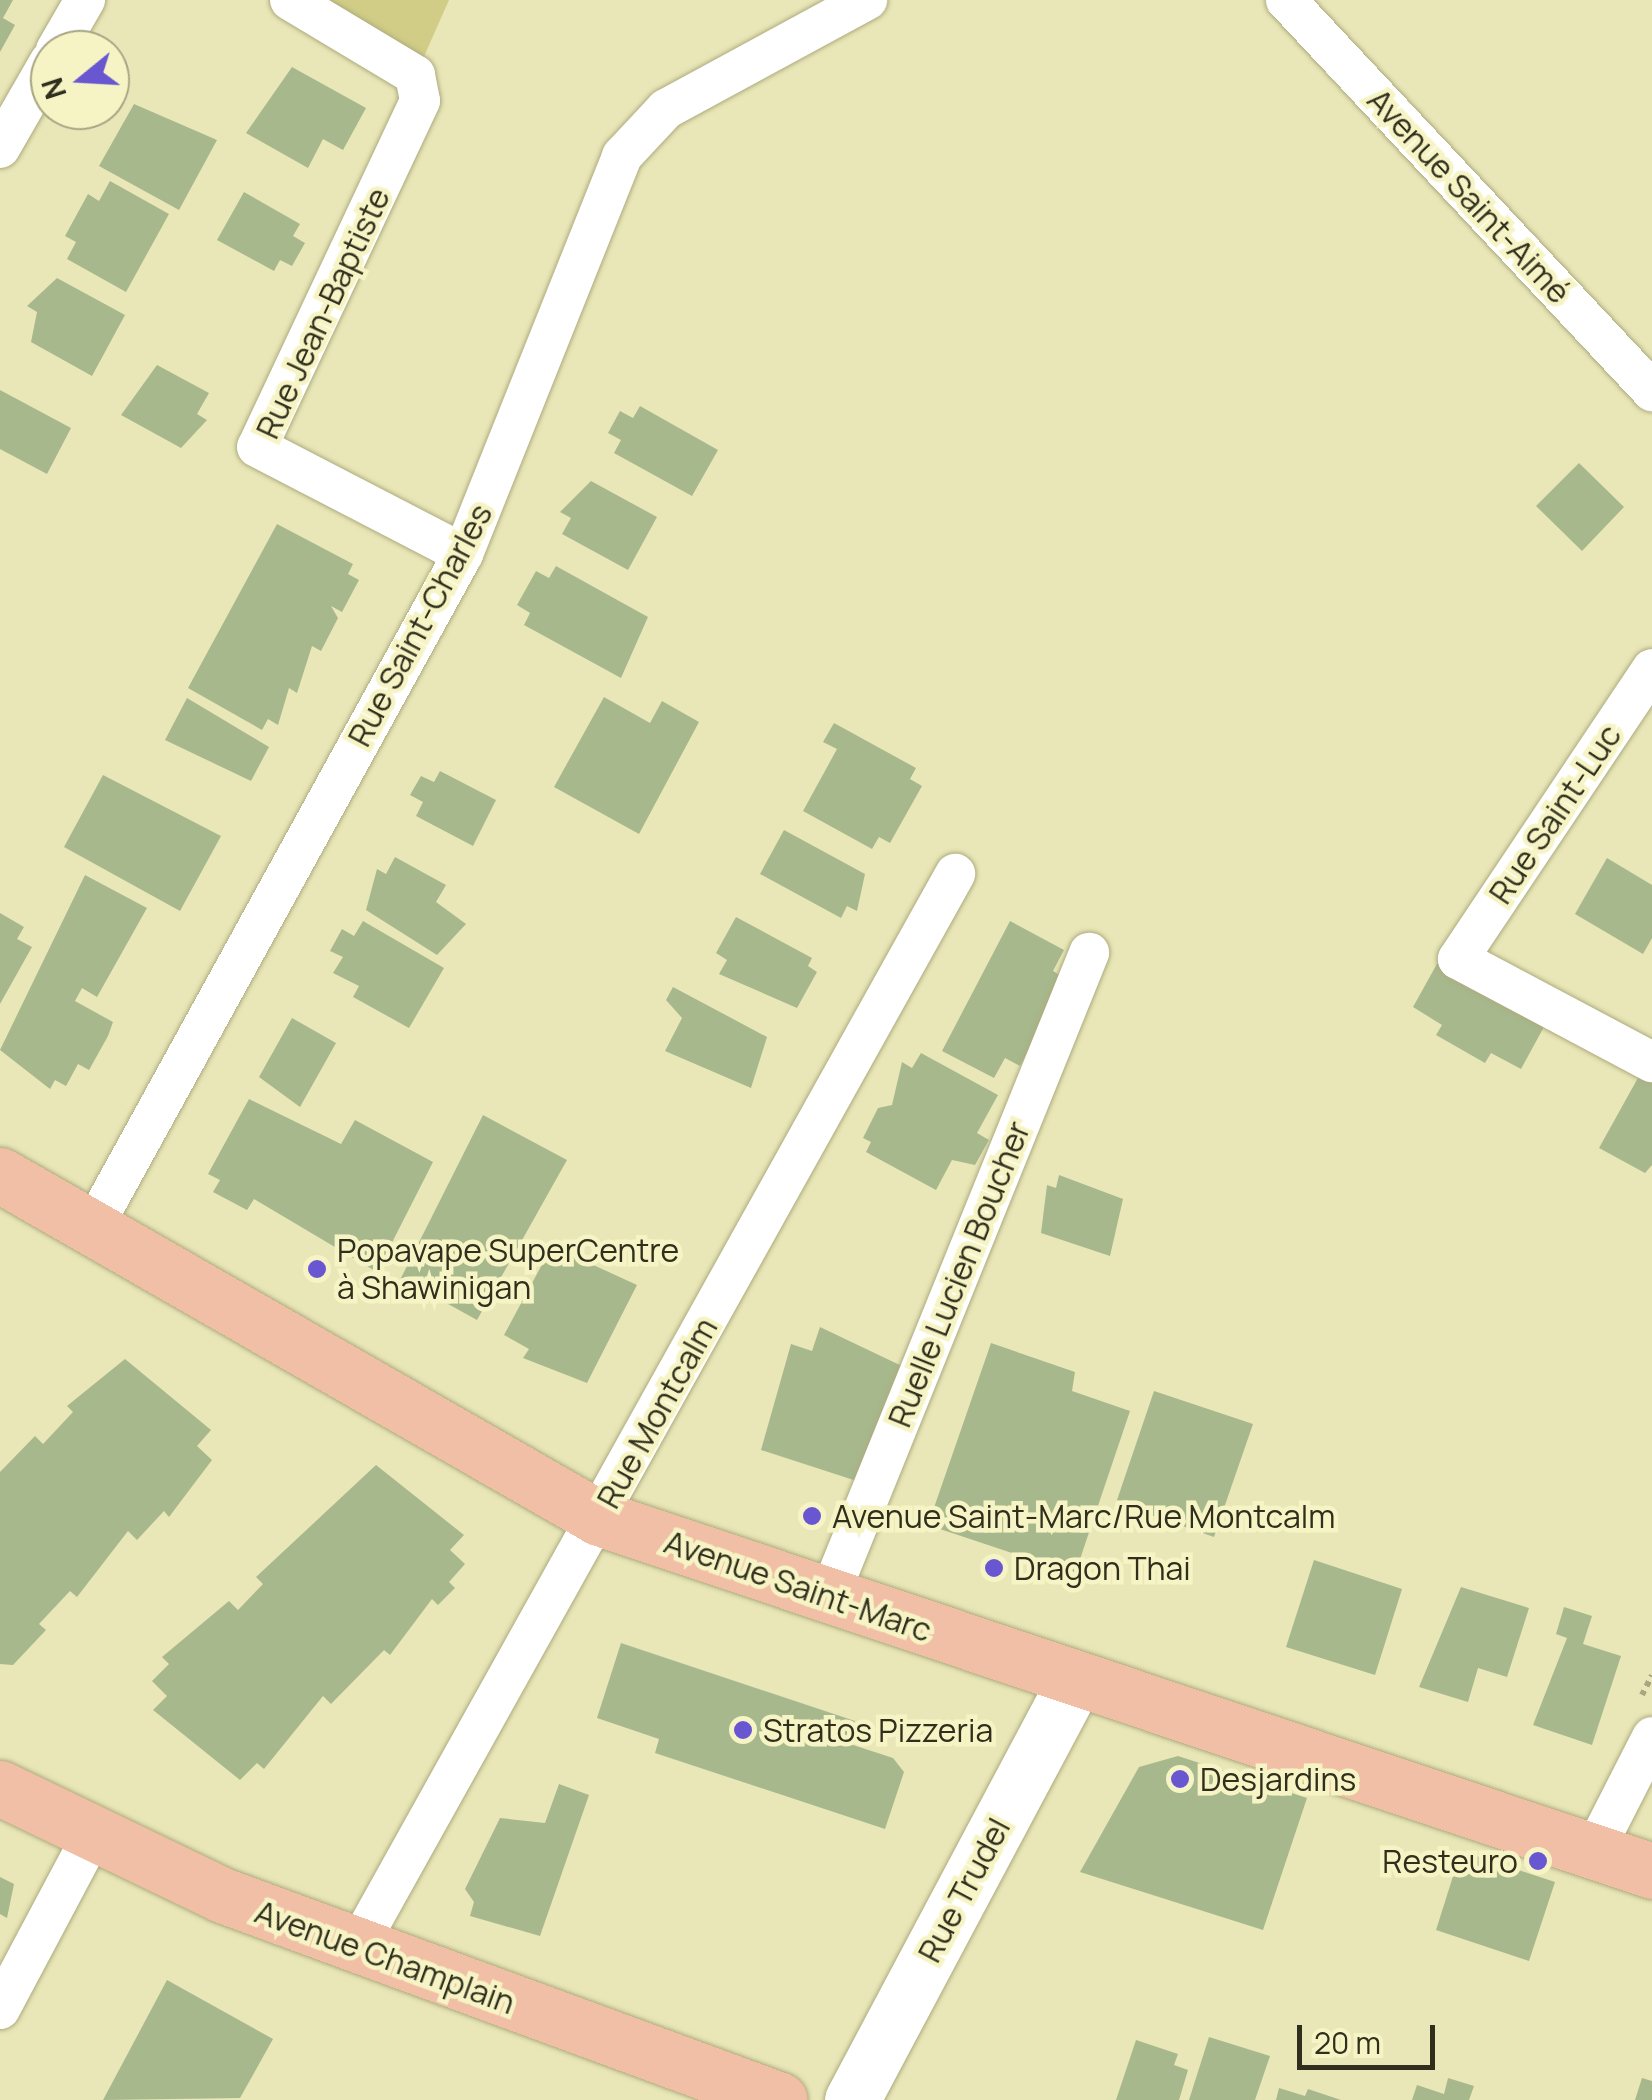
<!DOCTYPE html>
<meta charset="utf-8">
<style>
body{margin:0}
#map{position:relative;width:1652px;height:2100px;overflow:hidden;background:#e9e7b8;font-family:Manrope,sans-serif}
div>[style]{position:absolute}
.green>*{inset:0;background:#d1cd87}
.building>*{inset:0;background:#a7b88d}
.path>*{height:6px;margin-top:-3px;transform-origin:0;background:repeating-linear-gradient(90deg,#a9a782 0 5px,transparent 0 10px)}
.roads{filter:drop-shadow(0 0 2px #adab7e) drop-shadow(0 0 2px #adab7e)}
.minor>*{height:40px;margin:-20px;padding:0 20px;transform-origin:20px;border-radius:20px;background:#fff}
.secondary>*{height:55px;margin:-27.5px;padding:0 27.5px;transform-origin:27.5px;border-radius:27.5px;background:#fff}
.primary>*{height:55px;margin:-27.5px;padding:0 27.5px;transform-origin:27.5px;border-radius:27.5px;background:#f1bea6}
.dots>*{width:28px;height:28px;translate:-50% -50%;box-sizing:border-box;border:5px solid #f6f4c5;border-radius:50%}
span{translate:-50% -50%;white-space:nowrap;text-align:center;line-height:1.15;-webkit-text-stroke:9px #f6f4c5;paint-order:stroke}
.street-label{font-size:32px;color:#302f1d}
.poi-label{font-size:32px;color:#302f1d}
.left{translate:0 -50%;text-align:left}
.right{translate:-100% -50%;text-align:right}
.north{position:absolute;left:30px;top:30px;width:100px;height:100px;box-sizing:border-box;background:#f6f4c5;border:2px solid #a7a582;border-radius:50%;rotate:252deg;font-size:28px;font-weight:700;line-height:40px;text-align:center;color:#302f1d}
.north::after{content:'';display:block;margin:auto;width:35px;height:45px;background:#6857d0;clip-path:polygon(50% 0,100% 100%,50% 72%,0 100%)}
.scale{position:absolute;left:1297px;top:2025px;width:138px;height:45px;box-sizing:border-box;border:5px solid #302f1d;border-top:0;padding-left:12px;font-size:30px;line-height:35px;white-space:nowrap;color:#302f1d;-webkit-text-stroke:8px #f6f4c5;paint-order:stroke}
</style>
<div id="map">
<div class="green">
<div style="clip-path:polygon(296px 0,449px 0,418px 70px)"></div>
</div>
<div class="building">
<div style="clip-path:polygon(0 0,13px 0,3px 18px,15px 25px,0 52px)"></div>
<div style="clip-path:polygon(292px 67px,366px 108px,343px 150px,323px 139px,308px 168px,246px 133px)"></div>
<div style="clip-path:polygon(134px 104px,217px 140px,179px 210px,99px 166px)"></div>
<div style="clip-path:polygon(110px 181px,169px 214px,126px 292px,67px 259px,76px 242px,65px 236px,88px 194px,99px 201px)"></div>
<div style="clip-path:polygon(244px 192px,300px 224px,293px 236px,305px 243px,292px 266px,280px 260px,274px 271px,217px 240px)"></div>
<div style="clip-path:polygon(57px 278px,125px 315px,92px 376px,31px 342px,37px 312px,27px 306px)"></div>
<div style="clip-path:polygon(157px 365px,209px 393px,197px 414px,207px 420px,181px 448px,121px 415px)"></div>
<div style="clip-path:polygon(0 390px,71px 428px,47px 474px,0 449px)"></div>
<div style="clip-path:polygon(640px 406px,718px 450px,692px 496px,614px 453px,621px 440px,608px 433px,620px 411px,633px 418px)"></div>
<div style="clip-path:polygon(1579px 463px,1624px 507px,1582px 551px,1536px 506px)"></div>
<div style="clip-path:polygon(591px 481px,657px 517px,628px 570px,562px 534px,571px 518px,560px 512px)"></div>
<div style="clip-path:polygon(277px 524px,353px 564px,348px 574px,359px 580px,342px 612px,331px 606px,338px 618px,321px 651px,312px 646px,297px 693px,289px 688px,278px 725px,268px 719px,262px 730px,188px 688px)"></div>
<div style="clip-path:polygon(556px 566px,648px 617px,621px 678px,524px 625px,530px 613px,517px 605px,536px 571px,549px 578px)"></div>
<div style="clip-path:polygon(604px 697px,650px 723px,662px 701px,699px 722px,639px 834px,554px 787px)"></div>
<div style="clip-path:polygon(187px 698px,269px 747px,251px 781px,165px 740px)"></div>
<div style="clip-path:polygon(834px 723px,916px 768px,910px 779px,922px 786px,890px 843px,879px 837px,872px 849px,803px 811px,837px 749px,823px 742px)"></div>
<div style="clip-path:polygon(440px 771px,496px 800px,473px 846px,416px 816px,423px 802px,410px 795px,421px 776px,434px 782px)"></div>
<div style="clip-path:polygon(103px 775px,221px 836px,180px 911px,64px 847px)"></div>
<div style="clip-path:polygon(784px 830px,865px 874px,857px 911px,847px 906px,841px 918px,760px 874px)"></div>
<div style="clip-path:polygon(395px 857px,446px 885px,436px 902px,466px 924px,437px 955px,366px 910px,377px 869px,386px 874px)"></div>
<div style="clip-path:polygon(1607px 858px,1652px 885px,1652px 938px,1643px 954px,1575px 914px)"></div>
<div style="clip-path:polygon(85px 875px,147px 908px,97px 997px,82px 988px,75px 1001px,113px 1022px,108px 1036px,89px 1070px,78px 1064px,66px 1086px,55px 1080px,50px 1089px,0 1050px)"></div>
<div style="clip-path:polygon(0 913px,24px 927px,17px 939px,32px 947px,0 1004px)"></div>
<div style="clip-path:polygon(736px 917px,812px 958px,808px 966px,817px 972px,797px 1008px,719px 974px,727px 960px,716px 953px)"></div>
<div style="clip-path:polygon(363px 921px,444px 968px,409px 1028px,353px 997px,359px 986px,333px 973px,343px 957px,330px 951px,342px 929px,354px 936px)"></div>
<div style="clip-path:polygon(1010px 921px,1064px 950px,1053px 971px,1066px 979px,1020px 1066px,1005px 1058px,994px 1078px,942px 1051px)"></div>
<div style="clip-path:polygon(1443px 953px,1551px 1014px,1521px 1069px,1491px 1053px,1485px 1063px,1436px 1035px,1442px 1025px,1413px 1007px)"></div>
<div style="clip-path:polygon(673px 987px,767px 1037px,751px 1088px,665px 1051px,682px 1018px,666px 1000px)"></div>
<div style="clip-path:polygon(292px 1018px,336px 1043px,300px 1107px,259px 1077px)"></div>
<div style="clip-path:polygon(921px 1053px,998px 1095px,977px 1133px,989px 1140px,975px 1165px,952px 1160px,936px 1190px,866px 1152px,871px 1142px,863px 1138px,878px 1108px,892px 1105px,902px 1062px,912px 1068px)"></div>
<div style="clip-path:polygon(1652px 1071px,1652px 1165px,1645px 1173px,1599px 1148px,1639px 1076px,1647px 1081px)"></div>
<div style="clip-path:polygon(249px 1099px,341px 1144px,355px 1120px,433px 1162px,377px 1272px,254px 1199px,247px 1210px,213px 1192px,220px 1180px,208px 1174px)"></div>
<div style="clip-path:polygon(483px 1115px,567px 1160px,477px 1320px,401px 1278px)"></div>
<div style="clip-path:polygon(1059px 1175px,1123px 1199px,1110px 1256px,1041px 1233px,1047px 1185px,1056px 1188px)"></div>
<div style="clip-path:polygon(552px 1246px,637px 1285px,587px 1383px,523px 1358px,529px 1349px,504px 1335px)"></div>
<div style="clip-path:polygon(820px 1327px,904px 1367px,866px 1484px,761px 1450px,791px 1344px,812px 1351px)"></div>
<div style="clip-path:polygon(991px 1343px,1075px 1372px,1072px 1391px,1130px 1411px,1075px 1574px,928px 1525px)"></div>
<div style="clip-path:polygon(125px 1359px,211px 1430px,197px 1446px,212px 1460px,169px 1517px,164px 1511px,137px 1540px,128px 1531px,77px 1597px,70px 1591px,39px 1624px,46px 1630px,13px 1665px,0 1664px,0 1472px,35px 1436px,43px 1444px,73px 1412px,67px 1406px)"></div>
<div style="clip-path:polygon(1154px 1391px,1253px 1424px,1214px 1537px,1116px 1503px)"></div>
<div style="clip-path:polygon(376px 1465px,464px 1535px,450px 1550px,465px 1564px,449px 1582px,455px 1588px,438px 1605px,432px 1599px,390px 1655px,384px 1650px,331px 1704px,323px 1696px,264px 1769px,257px 1763px,240px 1780px,153px 1710px,167px 1696px,152px 1681px,169px 1664px,162px 1657px,229px 1601px,238px 1610px,263px 1584px,256px 1577px)"></div>
<div style="clip-path:polygon(1314px 1560px,1402px 1589px,1375px 1675px,1286px 1647px)"></div>
<div style="clip-path:polygon(1461px 1587px,1529px 1608px,1507px 1677px,1478px 1668px,1468px 1702px,1419px 1687px)"></div>
<div style="clip-path:polygon(1564px 1607px,1592px 1616px,1583px 1644px,1621px 1656px,1592px 1745px,1533px 1725px,1567px 1638px,1556px 1634px)"></div>
<div style="clip-path:polygon(621px 1643px,855px 1721px,847px 1743px,893px 1758px,904px 1772px,885px 1829px,655px 1753px,659px 1739px,597px 1718px)"></div>
<div style="clip-path:polygon(1178px 1756px,1307px 1798px,1263px 1930px,1080px 1872px,1139px 1767px)"></div>
<div style="clip-path:polygon(559px 1784px,589px 1795px,540px 1936px,470px 1916px,474px 1902px,465px 1889px,500px 1818px,545px 1823px)"></div>
<div style="clip-path:polygon(1461px 1851px,1555px 1882px,1529px 1961px,1436px 1930px)"></div>
<div style="clip-path:polygon(0 1877px,14px 1884px,7px 1918px,0 1914px)"></div>
<div style="clip-path:polygon(167px 1980px,273px 2039px,240px 2098px,103px 2100px)"></div>
<div style="clip-path:polygon(1209px 2037px,1270px 2056px,1255px 2100px,1189px 2100px)"></div>
<div style="clip-path:polygon(1136px 2040px,1178px 2054px,1174px 2065px,1188px 2070px,1179px 2100px,1116px 2100px)"></div>
<div style="clip-path:polygon(1448px 2078px,1474px 2086px,1469px 2100px,1412px 2100px,1417px 2085px,1444px 2094px)"></div>
<div style="clip-path:polygon(1642px 2078px,1652px 2081px,1652px 2100px,1635px 2100px)"></div>
<div style="clip-path:polygon(1279px 2088px,1305px 2096px,1308px 2089px,1341px 2100px,1276px 2100px)"></div>
</div>
<div class="path">
<div style="left:1642px;top:1695px;width:22px;rotate:-63deg"></div>
</div>
<div class="roads">
<div class="minor">
<div style="left:290px;top:0;width:146px;rotate:31deg"></div>
<div style="left:415px;top:75px;width:26px;rotate:79deg"></div>
<div style="left:420px;top:101px;width:382px;rotate:115.2deg"></div>
<div style="left:257px;top:447px;width:232px;rotate:27.4deg"></div>
<div style="left:1286px;top:0;width:536px;rotate:46.89deg"></div>
<div style="left:56px;top:50px;width:58px;rotate:-59.9deg"></div>
<div style="left:0;top:148px;width:100px;rotate:-60.1deg"></div>
<div style="left:1652px;top:669px;width:349px;rotate:123.8deg"></div>
<div style="left:1458px;top:959px;width:220px;rotate:28deg"></div>
<div style="left:93px;top:1227px;width:768px;rotate:-61.2deg"></div>
<div style="left:463px;top:554px;width:429px;rotate:-68.2deg"></div>
<div style="left:622px;top:156px;width:64px;rotate:-46.9deg"></div>
<div style="left:666px;top:109px;width:229px;rotate:-28.5deg"></div>
<div style="left:829px;top:1596px;width:694px;rotate:-67.98deg"></div>
<div style="left:1593px;top:1853px;width:130px;rotate:-63deg"></div>
<div style="left:356px;top:1949px;width:1231px;rotate:-60.87deg"></div>
<div style="left:0;top:2009px;width:196px;rotate:-62deg"></div>
</div>
<div class="secondary">
<div style="left:852px;top:2100px;width:477px;rotate:-62deg"></div>
</div>
<div class="primary">
<div style="left:0;top:1175px;width:690px;rotate:29.8deg"></div>
<div style="left:599px;top:1518px;width:1111px;rotate:18.53deg"></div>
<div style="left:0;top:1788px;width:246px;rotate:25.7deg"></div>
<div style="left:222px;top:1895px;width:594px;rotate:20.17deg"></div>
</div>
</div>
<div class="dots">
<div style="left:317px;top:1269px;background:#6857d0"></div>
<div style="left:812px;top:1516px;background:#6857d0"></div>
<div style="left:994px;top:1568px;background:#6857d0"></div>
<div style="left:743px;top:1730px;background:#6857d0"></div>
<div style="left:1180px;top:1779px;background:#6857d0"></div>
<div style="left:1538px;top:1861px;background:#6857d0"></div>
</div>
<div class="street-label">
<span style="left:1469px;top:196px;rotate:47deg">Avenue Saint-Aimé</span>
<span style="left:323px;top:313px;rotate:-65deg">Rue Jean-Baptiste</span>
<span style="left:420px;top:625px;rotate:-62deg">Rue Saint-Charles</span>
<span style="left:1555px;top:814px;rotate:-56deg">Rue Saint-Luc</span>
<span style="left:959px;top:1274px;rotate:-68deg">Ruelle Lucien Boucher</span>
<span style="left:657px;top:1413px;rotate:-61deg">Rue Montcalm</span>
<span style="left:798px;top:1586px;rotate:19deg">Avenue Saint-Marc</span>
<span style="left:964px;top:1890px;rotate:-62deg">Rue Trudel</span>
<span style="left:385px;top:1957px;rotate:20deg">Avenue Champlain</span>
</div>
<div class="poi-label">
<span class="left" style="left:337px;top:1269px">Popavape SuperCentre<br>à Shawinigan</span>
<span class="left" style="left:832px;top:1516px">Avenue Saint-Marc/Rue Montcalm</span>
<span class="left" style="left:1014px;top:1568px">Dragon Thai</span>
<span class="left" style="left:763px;top:1730px">Stratos Pizzeria</span>
<span class="left" style="left:1200px;top:1779px">Desjardins</span>
<span class="right" style="left:1518px;top:1861px">Resteuro</span>
</div>
<div class="north">N</div>
<div class="scale">20 m</div>
</div>
